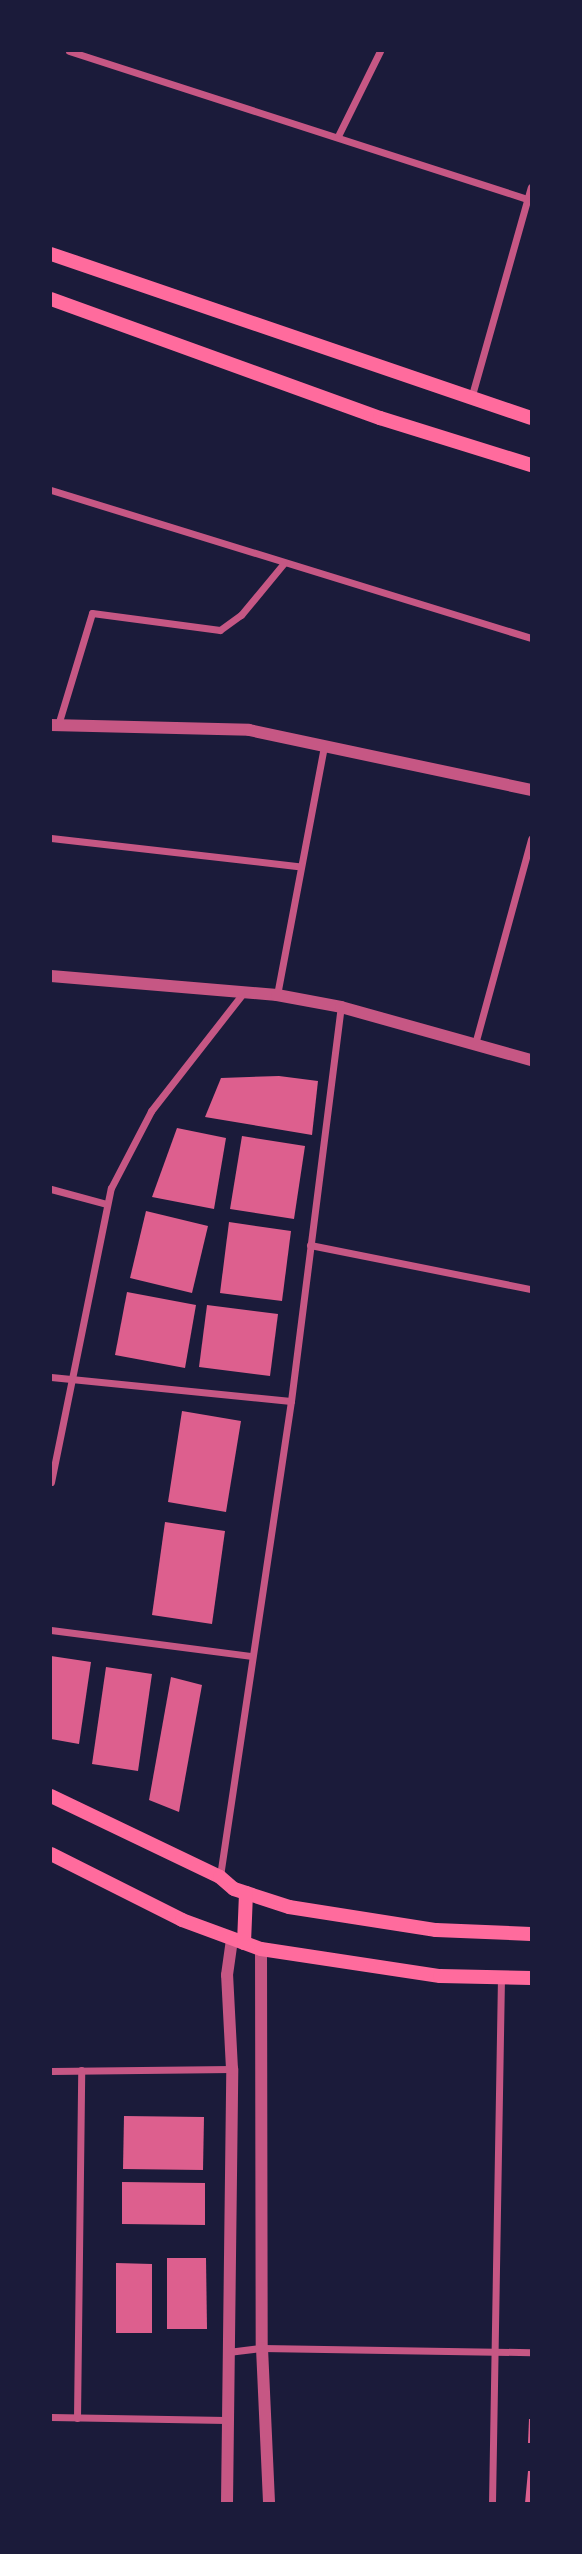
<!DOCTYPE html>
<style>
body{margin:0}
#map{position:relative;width:582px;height:2554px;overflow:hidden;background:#1b1b3a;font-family:"Golos Text",sans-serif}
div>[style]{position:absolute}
.building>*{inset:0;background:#dd5f8e}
.minor>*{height:7px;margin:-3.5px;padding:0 3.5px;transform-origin:3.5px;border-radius:3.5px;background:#c65784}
.tertiary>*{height:12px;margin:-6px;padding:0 6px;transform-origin:6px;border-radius:6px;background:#c65784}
.secondary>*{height:14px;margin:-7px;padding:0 7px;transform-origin:7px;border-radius:7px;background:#ff6b9d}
span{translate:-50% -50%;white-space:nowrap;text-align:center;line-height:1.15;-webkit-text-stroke:6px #1b1b3a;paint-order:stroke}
.frame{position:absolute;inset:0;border:52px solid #1b1b3a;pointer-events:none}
</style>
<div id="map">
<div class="building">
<div style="clip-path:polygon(279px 1076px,318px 1081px,312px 1135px,205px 1117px,221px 1078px)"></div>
<div style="clip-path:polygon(177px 1128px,226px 1138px,214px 1209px,152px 1197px)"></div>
<div style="clip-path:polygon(242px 1136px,305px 1146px,294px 1219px,230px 1209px)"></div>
<div style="clip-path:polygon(146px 1211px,208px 1226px,192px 1293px,130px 1278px)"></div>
<div style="clip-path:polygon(229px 1222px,291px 1231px,282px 1301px,220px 1293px)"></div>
<div style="clip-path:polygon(127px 1292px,196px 1305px,185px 1368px,115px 1355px)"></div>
<div style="clip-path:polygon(207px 1305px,278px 1314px,270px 1376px,199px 1367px)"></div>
<div style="clip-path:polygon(182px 1411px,241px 1421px,226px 1512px,168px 1502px)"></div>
<div style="clip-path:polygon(165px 1522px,225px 1531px,212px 1624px,152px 1615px)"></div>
<div style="clip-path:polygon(51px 1656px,91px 1662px,79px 1744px,51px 1739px)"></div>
<div style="clip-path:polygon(106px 1667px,152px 1674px,138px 1771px,92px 1764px)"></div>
<div style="clip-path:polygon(171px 1677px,202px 1685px,179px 1812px,149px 1800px)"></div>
<div style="clip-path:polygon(124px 2116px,204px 2117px,203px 2170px,123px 2169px)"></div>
<div style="clip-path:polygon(122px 2182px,205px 2183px,205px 2225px,122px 2224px)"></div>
<div style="clip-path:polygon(167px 2258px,206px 2258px,207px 2329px,167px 2329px)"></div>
<div style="clip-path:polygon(116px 2263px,152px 2264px,152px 2333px,116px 2333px)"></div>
<div style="clip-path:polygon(529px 2419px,531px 2419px,531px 2443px,528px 2443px)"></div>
<div style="clip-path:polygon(528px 2471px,531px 2471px,531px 2503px,525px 2503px)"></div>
</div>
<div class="minor">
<div style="left:69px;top:51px;width:485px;rotate:17.9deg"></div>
<div style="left:338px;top:136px;width:95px;rotate:-63.7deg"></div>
<div style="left:472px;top:395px;width:216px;rotate:-74.2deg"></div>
<div style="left:51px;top:490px;width:502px;rotate:17.14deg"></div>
<div style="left:58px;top:725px;width:117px;rotate:-73.1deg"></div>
<div style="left:92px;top:613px;width:129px;rotate:7.6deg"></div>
<div style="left:220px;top:630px;width:26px;rotate:-36deg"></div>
<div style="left:241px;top:615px;width:67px;rotate:-50.4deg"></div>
<div style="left:51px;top:838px;width:249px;rotate:6.5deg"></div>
<div style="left:277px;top:995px;width:252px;rotate:-79.3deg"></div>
<div style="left:475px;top:1044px;width:213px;rotate:-74.7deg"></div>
<div style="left:51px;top:1189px;width:58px;rotate:15deg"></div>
<div style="left:310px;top:1245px;width:225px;rotate:11.3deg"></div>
<div style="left:51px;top:1377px;width:241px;rotate:5.7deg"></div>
<div style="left:51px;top:1482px;width:300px;rotate:-78.5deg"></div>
<div style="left:111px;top:1188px;width:87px;rotate:-62.5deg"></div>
<div style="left:151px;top:1111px;width:151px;rotate:-52deg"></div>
<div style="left:51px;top:1630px;width:201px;rotate:7.4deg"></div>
<div style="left:220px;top:1876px;width:480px;rotate:-81.5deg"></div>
<div style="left:291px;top:1401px;width:397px;rotate:-82.8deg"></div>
<div style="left:51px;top:2071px;width:181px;rotate:-0.6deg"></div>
<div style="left:228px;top:2352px;width:34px;rotate:-7deg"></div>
<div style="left:262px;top:2348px;width:269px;rotate:0.9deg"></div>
<div style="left:51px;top:2417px;width:175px;rotate:1deg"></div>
<div style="left:77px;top:2418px;width:348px;rotate:-89.3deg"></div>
<div style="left:492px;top:2503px;width:524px;rotate:-89.02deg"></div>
</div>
<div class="tertiary">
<div style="left:51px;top:725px;width:198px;rotate:1.4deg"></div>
<div style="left:249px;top:730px;width:288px;rotate:12deg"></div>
<div style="left:51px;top:976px;width:227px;rotate:4.8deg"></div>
<div style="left:277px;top:995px;width:65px;rotate:10.6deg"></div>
<div style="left:341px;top:1007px;width:197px;rotate:15.6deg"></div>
<div style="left:261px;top:1949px;width:399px;rotate:89.9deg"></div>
<div style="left:262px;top:2348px;width:155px;rotate:87.4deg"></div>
<div style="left:227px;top:2503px;width:434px;rotate:-89.3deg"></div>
<div style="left:232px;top:2069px;width:94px;rotate:-93deg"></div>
<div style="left:227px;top:1975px;width:37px;rotate:-82deg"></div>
</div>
<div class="secondary">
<div style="left:51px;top:254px;width:507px;rotate:18.86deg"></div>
<div style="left:51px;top:299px;width:350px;rotate:19.9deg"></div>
<div style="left:380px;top:418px;width:158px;rotate:17.3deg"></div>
<div style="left:51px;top:1796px;width:187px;rotate:25.6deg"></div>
<div style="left:220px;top:1877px;width:18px;rotate:41deg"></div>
<div style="left:234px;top:1889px;width:58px;rotate:18.1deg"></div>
<div style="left:289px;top:1907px;width:149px;rotate:8.9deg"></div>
<div style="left:436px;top:1930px;width:95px;rotate:2.4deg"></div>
<div style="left:51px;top:1854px;width:147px;rotate:26.7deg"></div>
<div style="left:182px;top:1920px;width:84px;rotate:20.2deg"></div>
<div style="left:261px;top:1949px;width:181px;rotate:8.6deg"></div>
<div style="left:440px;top:1976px;width:91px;rotate:1.3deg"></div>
<div style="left:244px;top:1943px;width:50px;rotate:-87.7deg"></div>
</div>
<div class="frame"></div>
</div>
